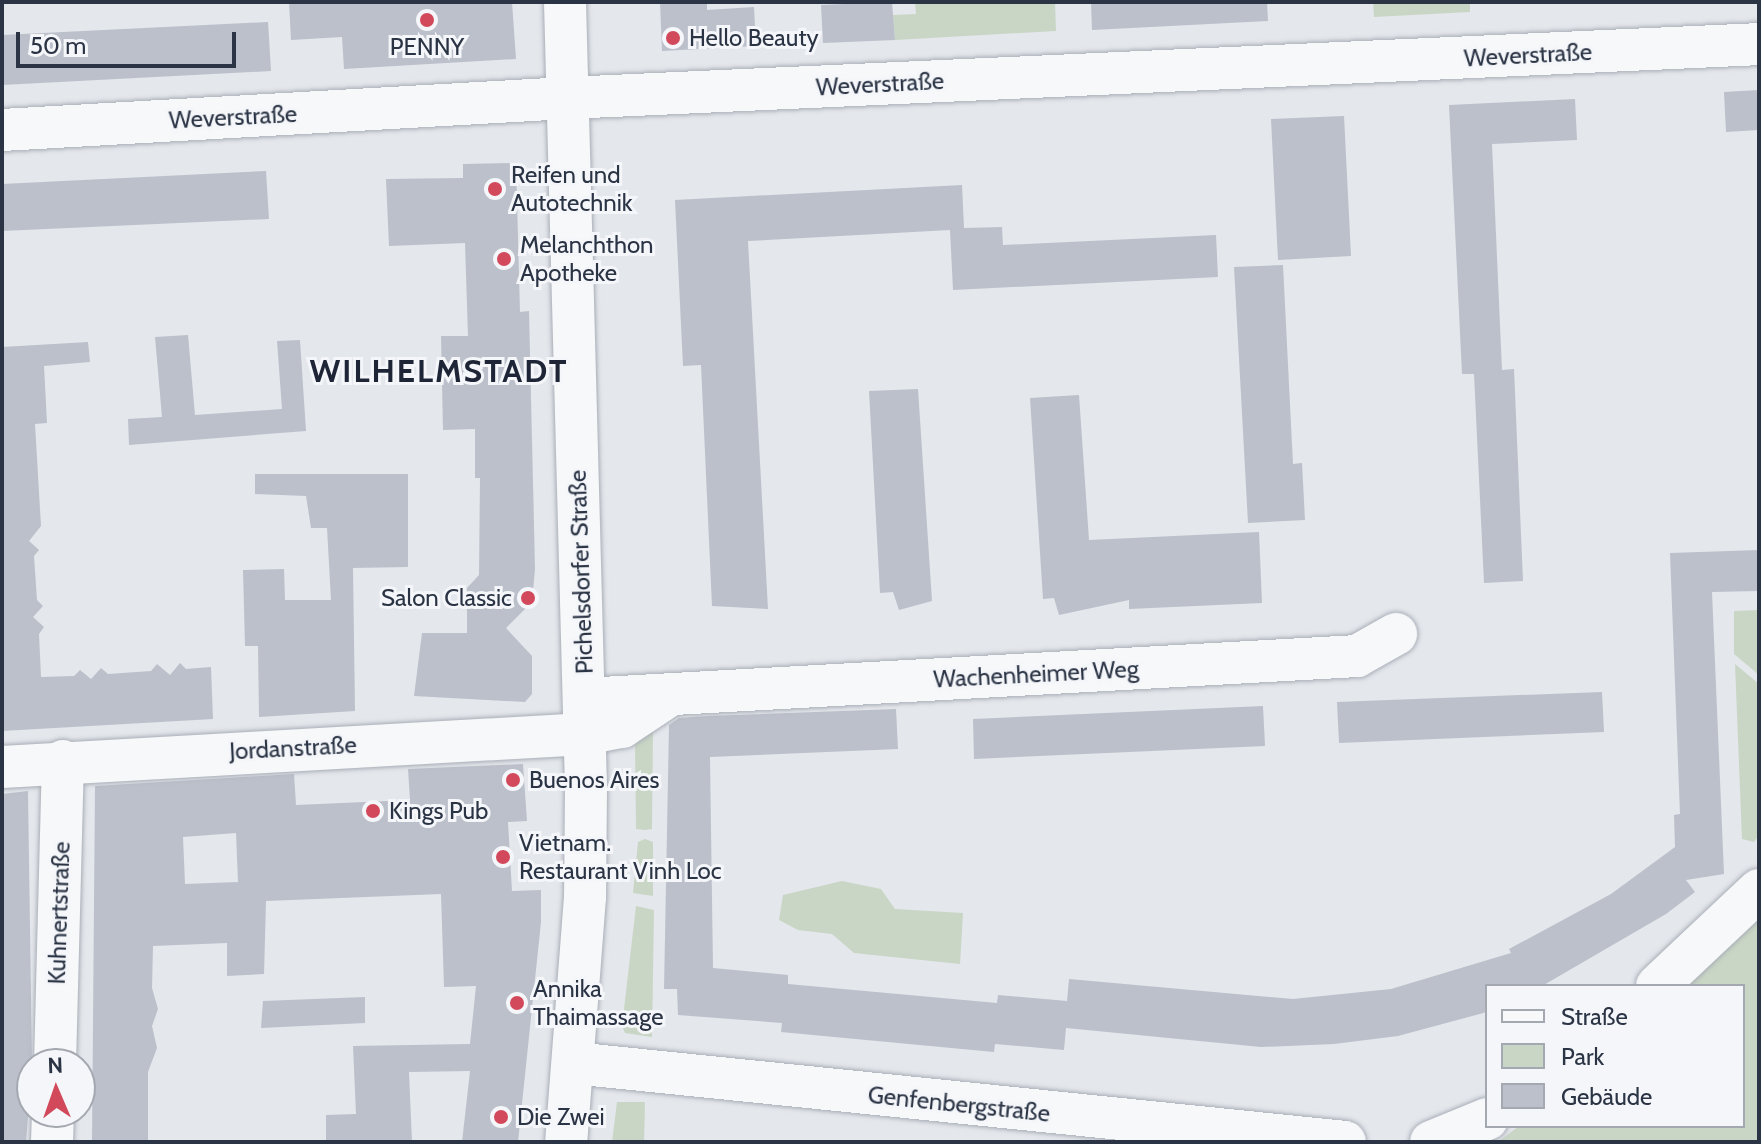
<!DOCTYPE html>
<meta charset="utf-8">
<style>
body{margin:0}
#map{position:relative;width:1761px;height:1144px;overflow:hidden;background:#e4e7ec;font-family:Cabin,sans-serif}
div>[style]{position:absolute}
.green>*{inset:0;background:#c9d6c5}
.building>*{inset:0;background:#bbc0ca}
.roads{filter:drop-shadow(0 0 2px #a9aeb7) drop-shadow(0 0 2px #a9aeb7)}
.minor>*{height:42px;margin:-21px;padding:0 21px;transform-origin:21px;border-radius:21px;background:#f7f8fa}
.dots>*{width:22px;height:22px;translate:-50% -50%;box-sizing:border-box;border:4px solid #f4f6f9;border-radius:50%}
span{translate:-50% -50%;white-space:nowrap;text-align:center;line-height:1.15;-webkit-text-stroke:6px #f4f6f9;paint-order:stroke}
.poi-label{font-size:24px;color:#2b3445}
.left{translate:0 -50%;text-align:left}
.right{translate:-100% -50%;text-align:right}
.street-label{font-size:24px;color:#2b3445}
.district-label{font-size:32px;color:#1d2536;font-weight:700;letter-spacing:2px}
.frame{position:absolute;inset:0;border:4px solid #2b3445;pointer-events:none}
.legend{position:absolute;left:1485px;top:984px;width:260px;height:144px;box-sizing:border-box;background:#f4f6f9;border:2px solid #a4a8b1;margin:0;padding:10px 14px;list-style:none;font-size:24px;color:#2b3445}
.legend li{display:flex;align-items:center;gap:16px;height:40px}
.legend b{width:40px;border:2px solid #a4a8b1}
.north{position:absolute;left:16px;top:1048px;width:80px;height:80px;box-sizing:border-box;background:#f4f6f9;border:2px solid #a4a8b1;border-radius:50%;rotate:358deg;font-size:22px;font-weight:700;line-height:32px;text-align:center;color:#2b3445}
.north::after{content:'';display:block;margin:auto;width:28px;height:36px;background:#d1495b;clip-path:polygon(50% 0,100% 100%,50% 72%,0 100%)}
.scale{position:absolute;left:16px;top:32px;width:220px;height:36px;box-sizing:border-box;border:4px solid #2b3445;border-top:0;padding-left:10px;font-size:24px;line-height:28px;white-space:nowrap;color:#2b3445;-webkit-text-stroke:6px #f4f6f9;paint-order:stroke}
</style>
<div id="map">
<div class="green">
<div style="clip-path:polygon(915px 2px,1055px 2px,1056px 31px,895px 40px,893px 15px,916px 14px)"></div>
<div style="clip-path:polygon(1373px 2px,1470px 2px,1470px 12px,1374px 17px)"></div>
<div style="clip-path:polygon(1759px 610px,1759px 675px,1734px 654px,1734px 611px)"></div>
<div style="clip-path:polygon(1735px 664px,1759px 684px,1759px 835px,1754px 842px,1742px 839px)"></div>
<div style="clip-path:polygon(653px 730px,652px 829px,645px 830px,636px 829px,635px 745px)"></div>
<div style="clip-path:polygon(645px 839px,653px 842px,653px 896px,633px 893px,638px 842px)"></div>
<div style="clip-path:polygon(842px 881px,881px 889px,895px 909px,963px 913px,960px 964px,854px 953px,832px 934px,798px 930px,779px 920px,783px 895px)"></div>
<div style="clip-path:polygon(636px 906px,654px 910px,652px 1037px,625px 1033px,622px 1026px)"></div>
<div style="clip-path:polygon(1759px 911px,1759px 1142px,1498px 1142px,1519px 1126px,1743px 1126px,1743px 986px,1676px 986px)"></div>
<div style="clip-path:polygon(617px 1102px,645px 1102px,644px 1142px,612px 1142px)"></div>
</div>
<div class="building">
<div style="clip-path:polygon(289px 2px,512px 2px,516px 59px,344px 69px,342px 37px,291px 40px)"></div>
<div style="clip-path:polygon(660px 2px,707px 2px,707px 10px,754px 7px,756px 46px,662px 51px)"></div>
<div style="clip-path:polygon(892px 2px,895px 40px,823px 43px,821px 5px)"></div>
<div style="clip-path:polygon(1091px 2px,1267px 2px,1268px 21px,1092px 30px)"></div>
<div style="clip-path:polygon(268px 22px,271px 71px,2px 85px,2px 35px)"></div>
<div style="clip-path:polygon(1759px 90px,1759px 130px,1726px 132px,1724px 92px)"></div>
<div style="clip-path:polygon(1575px 99px,1577px 140px,1492px 144px,1502px 370px,1514px 369px,1523px 581px,1484px 583px,1474px 374px,1462px 374px,1449px 105px)"></div>
<div style="clip-path:polygon(1344px 116px,1351px 256px,1278px 260px,1271px 119px)"></div>
<div style="clip-path:polygon(516px 163px,520px 312px,529px 311px,535px 569px,532px 602px,506px 628px,532px 656px,532px 694px,525px 702px,414px 696px,422px 633px,467px 633px,467px 588px,479px 575px,480px 478px,475px 478px,475px 429px,443px 430px,441px 336px,468px 336px,465px 243px,389px 246px,386px 179px,463px 178px,463px 164px)"></div>
<div style="clip-path:polygon(266px 171px,269px 219px,2px 231px,2px 184px)"></div>
<div style="clip-path:polygon(962px 185px,964px 228px,1002px 227px,1003px 245px,1216px 235px,1218px 277px,953px 290px,950px 230px,748px 241px,768px 609px,712px 606px,701px 365px,683px 366px,675px 200px)"></div>
<div style="clip-path:polygon(1283px 265px,1293px 464px,1302px 463px,1305px 520px,1248px 523px,1234px 267px)"></div>
<div style="clip-path:polygon(188px 335px,195px 415px,282px 409px,277px 341px,300px 340px,306px 431px,129px 445px,128px 419px,162px 417px,155px 337px)"></div>
<div style="clip-path:polygon(88px 342px,90px 362px,44px 366px,47px 423px,35px 424px,41px 526px,29px 541px,39px 550px,34px 556px,37px 600px,43px 606px,33px 617px,44px 627px,39px 634px,41px 677px,74px 676px,80px 670px,91px 679px,101px 668px,108px 674px,151px 671px,157px 664px,170px 675px,180px 663px,186px 669px,211px 667px,213px 719px,2px 731px,2px 347px)"></div>
<div style="clip-path:polygon(918px 389px,932px 601px,899px 610px,893px 592px,880px 593px,869px 391px)"></div>
<div style="clip-path:polygon(1079px 395px,1089px 540px,1259px 532px,1262px 603px,1129px 609px,1129px 600px,1059px 615px,1054px 598px,1043px 599px,1030px 398px)"></div>
<div style="clip-path:polygon(255px 474px,408px 474px,408px 567px,353px 568px,355px 711px,259px 717px,258px 646px,245px 646px,243px 570px,284px 569px,285px 600px,331px 600px,327px 528px,311px 528px,306px 496px,255px 494px)"></div>
<div style="clip-path:polygon(1759px 550px,1759px 591px,1712px 592px,1724px 874px,1686px 880px,1695px 892px,1666px 914px,1542px 986px,1487px 986px,1487px 1012px,1398px 1036px,1334px 1044px,1261px 1047px,1066px 1028px,1064px 1050px,995px 1044px,994px 1052px,781px 1032px,782px 1023px,678px 1015px,677px 989px,664px 989px,669px 725px,679px 718px,708px 716px,896px 709px,898px 749px,710px 757px,713px 968px,788px 975px,788px 984px,997px 1003px,998px 995px,1067px 1001px,1069px 979px,1293px 999px,1391px 989px,1511px 953px,1509px 949px,1611px 894px,1675px 847px,1674px 815px,1680px 814px,1670px 553px)"></div>
<div style="clip-path:polygon(1602px 692px,1604px 732px,1339px 743px,1337px 702px)"></div>
<div style="clip-path:polygon(1263px 706px,1265px 746px,974px 759px,973px 719px)"></div>
<div style="clip-path:polygon(evenodd,523px 764px,527px 821px,508px 822px,512px 891px,541px 890px,541px 922px,518px 1142px,462px 1142px,470px 1071px,409px 1072px,412px 1142px,326px 1141px,326px 1115px,356px 1114px,353px 1046px,470px 1044px,476px 986px,444px 987px,441px 894px,266px 901px,264px 974px,227px 976px,227px 943px,153px 946px,152px 988px,158px 1009px,152px 1026px,157px 1048px,148px 1072px,148px 1142px,92px 1142px,95px 786px,294px 774px,296px 805px,410px 800px,408px 769px,523px 764px,236px 833px,238px 882px,185px 884px,183px 837px,236px 833px)"></div>
<div style="clip-path:polygon(28px 791px,32px 1066px,26px 1142px,2px 1142px,2px 794px)"></div>
<div style="clip-path:polygon(365px 997px,365px 1023px,261px 1028px,263px 1001px)"></div>
</div>
<div class="roads">
<div class="minor">
<div style="left:565px;top:2px;width:786px;rotate:88.47deg"></div>
<div style="left:586px;top:788px;width:109px;rotate:90.5deg"></div>
<div style="left:585px;top:897px;width:246px;rotate:94.4deg"></div>
<div style="left:2px;top:130px;width:566px;rotate:-3.24deg"></div>
<div style="left:567px;top:98px;width:1193px;rotate:-2.59deg"></div>
<div style="left:584px;top:699px;width:774px;rotate:-3.18deg"></div>
<div style="left:1357px;top:656px;width:45px;rotate:-29.4deg"></div>
<div style="left:2px;top:767px;width:584px;rotate:-3.24deg"></div>
<div style="left:585px;top:734px;width:38px;rotate:-11deg"></div>
<div style="left:622px;top:727px;width:58px;rotate:-33.7deg"></div>
<div style="left:1657px;top:986px;width:140px;rotate:-43.3deg"></div>
<div style="left:573px;top:1063px;width:776px;rotate:5.84deg"></div>
<div style="left:55px;top:1064px;width:303px;rotate:-88.5deg"></div>
<div style="left:52px;top:1142px;width:30px;rotate:-88deg"></div>
<div style="left:1431px;top:1142px;width:61px;rotate:-22.3deg"></div>
</div>
</div>
<div class="dots">
<div style="left:427px;top:20px;background:#d1495b"></div>
<div style="left:673px;top:38px;background:#d1495b"></div>
<div style="left:495px;top:189px;background:#d1495b"></div>
<div style="left:504px;top:259px;background:#d1495b"></div>
<div style="left:528px;top:598px;background:#d1495b"></div>
<div style="left:513px;top:780px;background:#d1495b"></div>
<div style="left:373px;top:811px;background:#d1495b"></div>
<div style="left:503px;top:857px;background:#d1495b"></div>
<div style="left:517px;top:1003px;background:#d1495b"></div>
<div style="left:501px;top:1117px;background:#d1495b"></div>
</div>
<div class="poi-label">
<span class="left" style="left:689px;top:38px">Hello Beauty</span>
<span style="left:427px;top:47px">PENNY</span>
<span class="left" style="left:511px;top:189px">Reifen und<br>Autotechnik</span>
<span class="left" style="left:520px;top:259px">Melanchthon<br>Apotheke</span>
<span class="right" style="left:512px;top:598px">Salon Classic</span>
<span class="left" style="left:529px;top:780px">Buenos Aires</span>
<span class="left" style="left:389px;top:811px">Kings Pub</span>
<span class="left" style="left:519px;top:857px">Vietnam.<br>Restaurant Vinh Loc</span>
<span class="left" style="left:533px;top:1003px">Annika<br>Thaimassage</span>
<span class="left" style="left:517px;top:1117px">Die Zwei</span>
</div>
<div class="street-label">
<span style="left:1528px;top:55px;rotate:-3deg">Weverstraße</span>
<span style="left:880px;top:84px;rotate:-3deg">Weverstraße</span>
<span style="left:233px;top:117px;rotate:-3deg">Weverstraße</span>
<span style="left:581px;top:572px;rotate:-92deg">Pichelsdorfer Straße</span>
<span style="left:1036px;top:674px;rotate:-3deg">Wachenheimer Weg</span>
<span style="left:293px;top:748px;rotate:-3deg">Jordanstraße</span>
<span style="left:59px;top:913px;rotate:-88deg">Kuhnertstraße</span>
<span style="left:959px;top:1104px;rotate:6deg">Genfenbergstraße</span>
</div>
<div class="district-label">
<span style="left:439px;top:371px">WILHELMSTADT</span>
</div>
<div class="frame"></div>
<ul class="legend">
<li><b style="height:10px;background:#f7f8fa"></b>Straße</li>
<li><b style="height:22px;background:#c9d6c5"></b>Park</li>
<li><b style="height:22px;background:#bbc0ca"></b>Gebäude</li>
</ul>
<div class="north">N</div>
<div class="scale">50 m</div>
</div>
